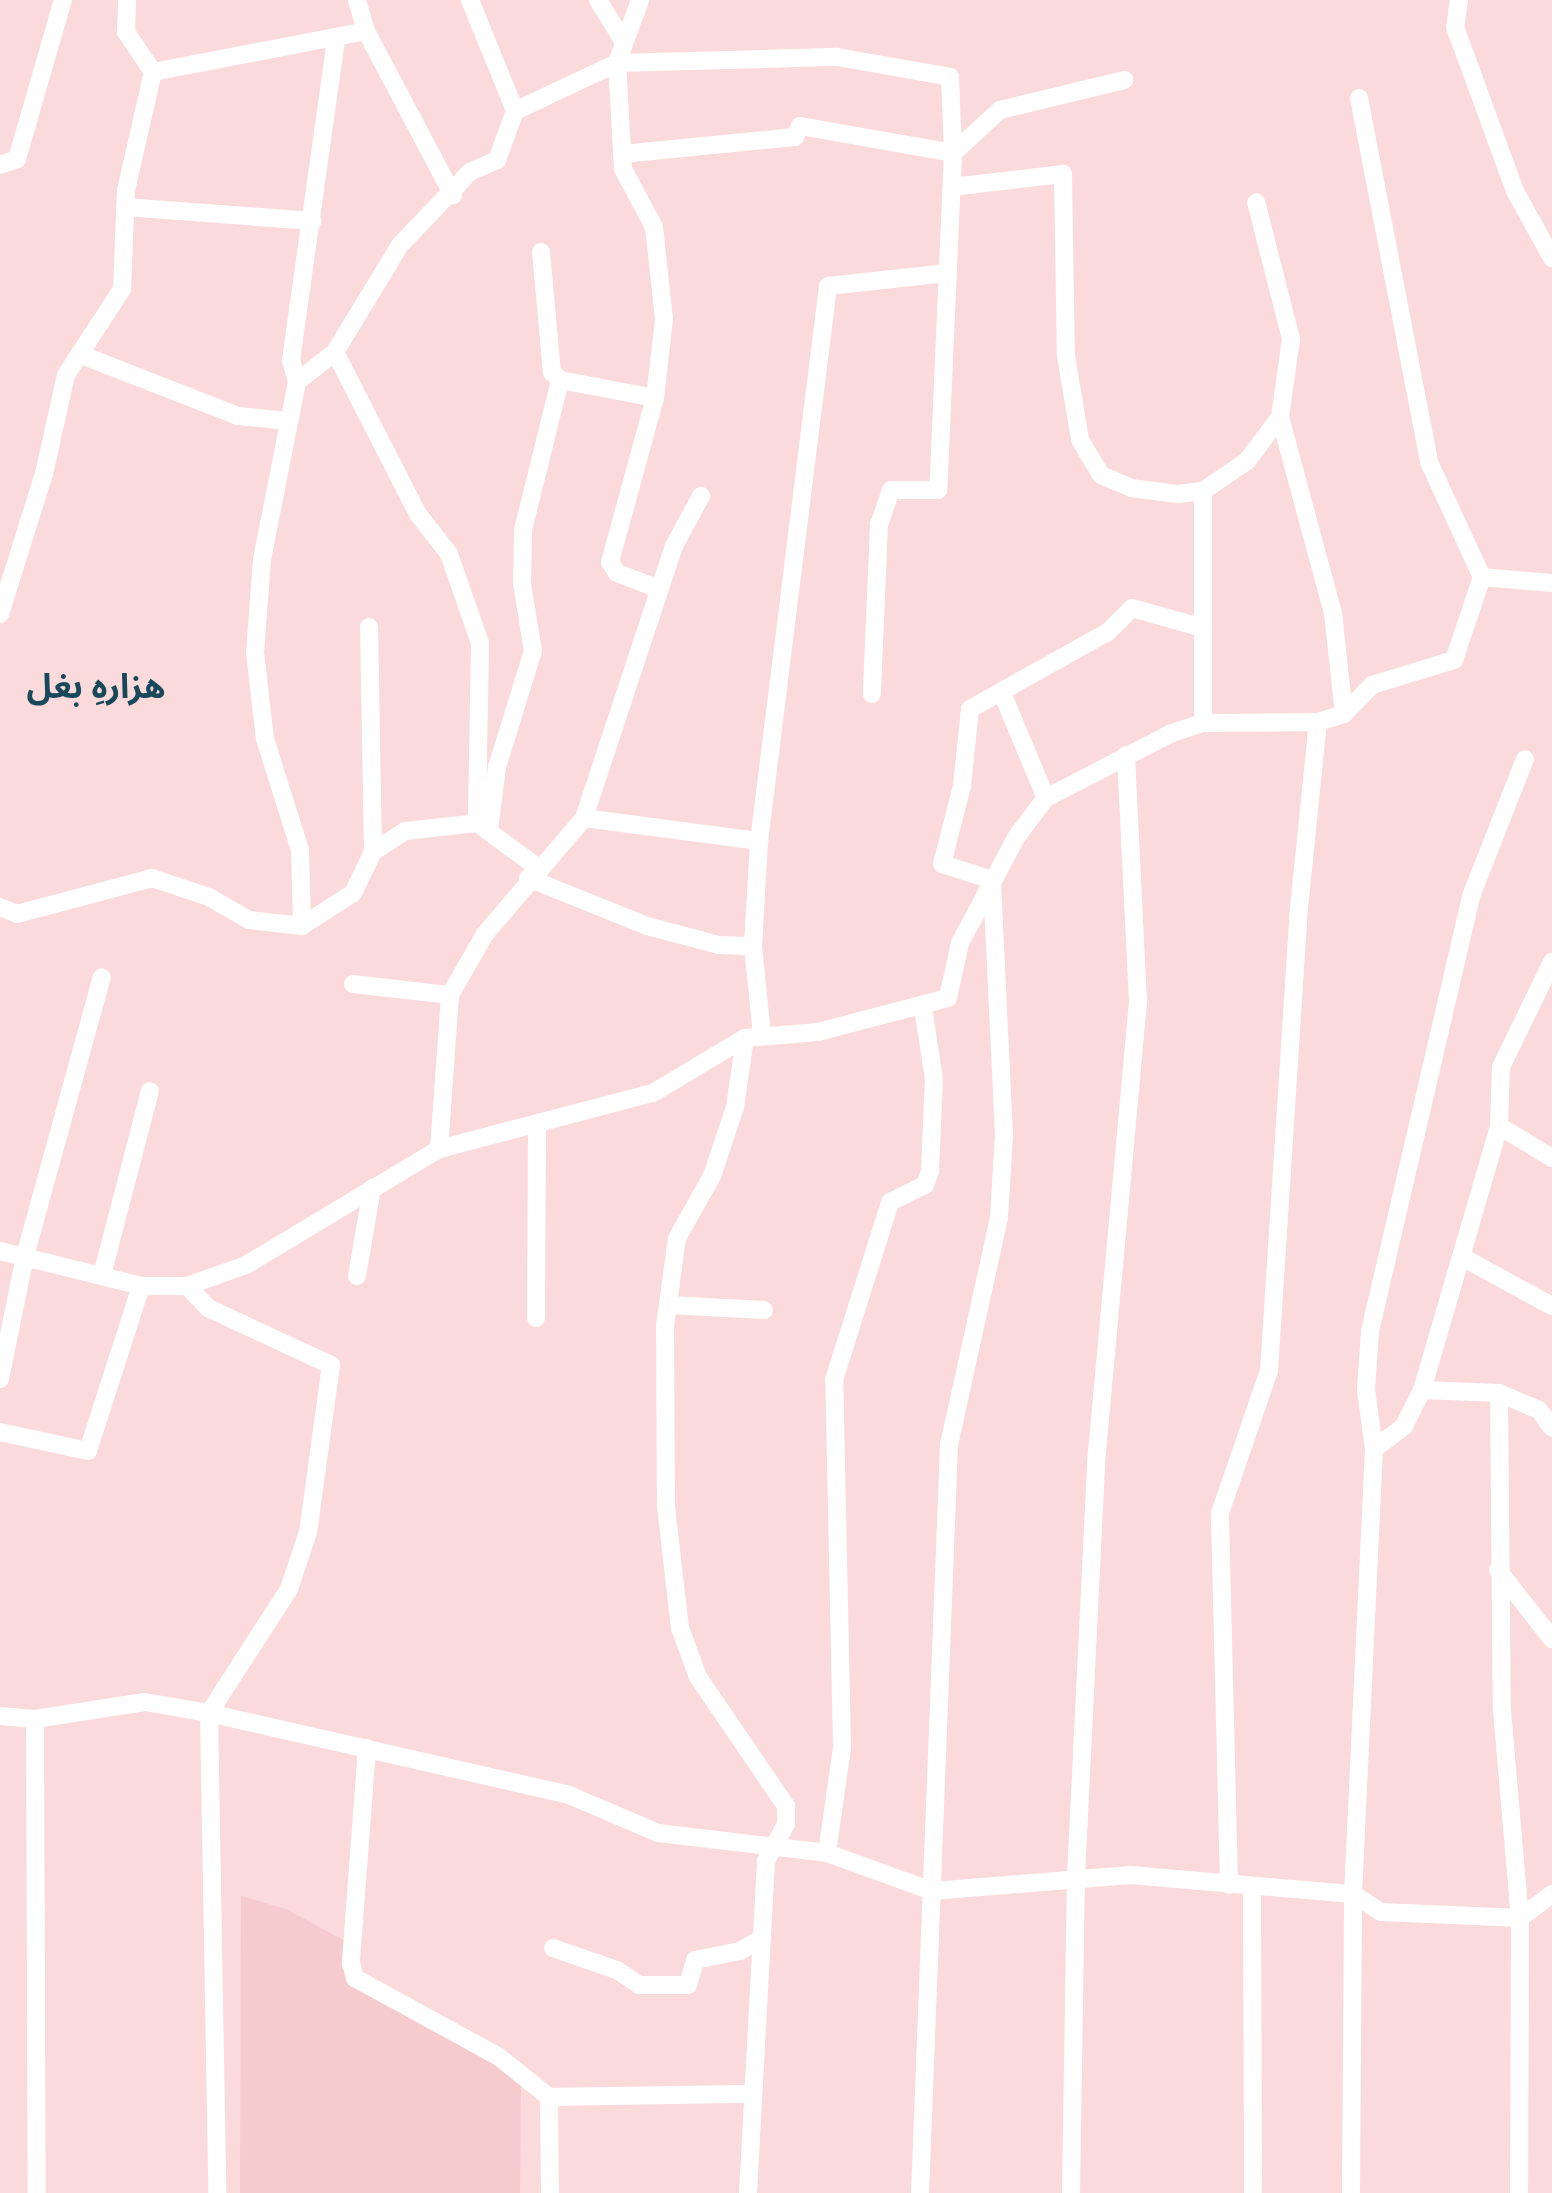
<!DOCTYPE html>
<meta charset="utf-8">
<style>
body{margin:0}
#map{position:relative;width:1552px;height:2193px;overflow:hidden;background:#fbdadb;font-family:"Space Grotesk","Noto Sans Arabic",sans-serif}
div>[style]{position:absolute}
.built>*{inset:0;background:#f5cbcd}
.minor>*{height:18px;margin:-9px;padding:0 9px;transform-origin:9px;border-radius:9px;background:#fff}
span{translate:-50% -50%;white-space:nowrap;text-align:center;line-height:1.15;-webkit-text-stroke:6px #fbdadb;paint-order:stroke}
.district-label{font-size:34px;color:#17495b;font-weight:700}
</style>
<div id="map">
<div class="built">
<div style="clip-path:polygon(241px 1896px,286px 1909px,347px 1942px,345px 1974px,521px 2078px,520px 2193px,240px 2193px)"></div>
</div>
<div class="minor">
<div style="left:357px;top:0;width:32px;rotate:74deg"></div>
<div style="left:366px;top:31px;width:186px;rotate:62.1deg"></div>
<div style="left:470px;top:0;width:120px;rotate:67.9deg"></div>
<div style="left:598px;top:0;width:49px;rotate:58.2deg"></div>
<div style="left:1459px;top:0;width:27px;rotate:98deg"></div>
<div style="left:1455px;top:27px;width:175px;rotate:69.9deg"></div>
<div style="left:1515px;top:191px;width:77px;rotate:61.1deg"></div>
<div style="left:153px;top:72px;width:217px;rotate:-10.9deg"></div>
<div style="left:1359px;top:98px;width:371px;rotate:79.1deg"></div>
<div style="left:1429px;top:462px;width:127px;rotate:65.3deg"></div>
<div style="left:622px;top:154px;width:174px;rotate:-5.6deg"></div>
<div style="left:795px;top:137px;width:12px;rotate:-66deg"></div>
<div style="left:800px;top:126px;width:155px;rotate:10deg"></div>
<div style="left:953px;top:153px;width:64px;rotate:-42.5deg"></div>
<div style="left:1000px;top:110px;width:128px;rotate:-13.6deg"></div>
<div style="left:0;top:165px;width:18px;rotate:-19deg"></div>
<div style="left:17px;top:159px;width:166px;rotate:-73.9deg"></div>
<div style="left:952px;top:187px;width:112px;rotate:-6.7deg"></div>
<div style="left:1063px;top:174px;width:182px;rotate:89.1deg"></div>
<div style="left:1066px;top:356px;width:85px;rotate:80.5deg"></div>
<div style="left:1080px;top:440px;width:41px;rotate:59deg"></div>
<div style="left:1101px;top:475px;width:33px;rotate:23deg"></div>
<div style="left:1131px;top:488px;width:47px;rotate:7.3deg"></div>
<div style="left:1178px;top:494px;width:25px;rotate:-7deg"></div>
<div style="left:1203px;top:491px;width:53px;rotate:-34.3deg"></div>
<div style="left:1247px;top:461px;width:55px;rotate:-53.1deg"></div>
<div style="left:1280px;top:417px;width:79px;rotate:-82deg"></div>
<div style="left:1291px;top:339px;width:141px;rotate:-104.3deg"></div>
<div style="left:126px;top:207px;width:187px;rotate:4.3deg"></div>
<div style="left:541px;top:252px;width:121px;rotate:84.8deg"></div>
<div style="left:552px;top:372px;width:11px;rotate:45deg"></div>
<div style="left:560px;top:380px;width:97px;rotate:10.7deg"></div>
<div style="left:335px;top:352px;width:182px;rotate:62.9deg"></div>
<div style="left:418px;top:514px;width:51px;rotate:52.2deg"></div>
<div style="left:449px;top:554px;width:94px;rotate:70.8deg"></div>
<div style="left:480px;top:643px;width:180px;rotate:91deg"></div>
<div style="left:79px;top:354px;width:171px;rotate:21.3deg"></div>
<div style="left:238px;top:416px;width:51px;rotate:5.6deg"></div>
<div style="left:297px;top:382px;width:23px;rotate:-105deg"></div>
<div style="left:291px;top:360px;width:325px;rotate:-82deg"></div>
<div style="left:1280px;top:417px;width:203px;rotate:74.9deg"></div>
<div style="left:1333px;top:613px;width:102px;rotate:83.8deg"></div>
<div style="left:1203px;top:491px;width:232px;rotate:90deg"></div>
<div style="left:1482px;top:577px;width:70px;rotate:4.9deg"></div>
<div style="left:659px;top:589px;width:45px;rotate:-159.1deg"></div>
<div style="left:617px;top:573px;width:13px;rotate:-122deg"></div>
<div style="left:610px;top:562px;width:170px;rotate:-74.7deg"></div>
<div style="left:655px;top:398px;width:80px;rotate:-83.5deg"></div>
<div style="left:664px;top:319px;width:93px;rotate:-96.2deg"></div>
<div style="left:654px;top:227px;width:66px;rotate:-118.1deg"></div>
<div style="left:623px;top:169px;width:106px;rotate:-93.2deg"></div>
<div style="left:617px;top:63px;width:220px;rotate:-1.6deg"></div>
<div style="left:837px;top:57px;width:115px;rotate:10deg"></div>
<div style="left:950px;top:77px;width:76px;rotate:87.7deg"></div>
<div style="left:953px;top:153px;width:337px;rotate:92.5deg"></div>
<div style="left:938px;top:490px;width:47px;rotate:180deg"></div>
<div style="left:891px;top:490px;width:36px;rotate:109deg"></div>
<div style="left:879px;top:524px;width:170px;rotate:92.4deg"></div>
<div style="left:0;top:614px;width:147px;rotate:-72.6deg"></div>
<div style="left:44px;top:474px;width:101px;rotate:-77.5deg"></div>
<div style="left:66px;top:375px;width:103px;rotate:-56.9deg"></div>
<div style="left:122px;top:289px;width:99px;rotate:-87.7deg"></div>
<div style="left:126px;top:190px;width:121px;rotate:-77.1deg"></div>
<div style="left:153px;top:72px;width:48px;rotate:-124deg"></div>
<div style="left:126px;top:32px;width:32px;rotate:-88deg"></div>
<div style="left:1002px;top:693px;width:114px;rotate:67.3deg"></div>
<div style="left:584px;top:818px;width:177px;rotate:7.5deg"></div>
<div style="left:489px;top:829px;width:63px;rotate:-82.6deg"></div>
<div style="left:497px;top:767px;width:121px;rotate:-72.8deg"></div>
<div style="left:533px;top:651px;width:68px;rotate:-99.3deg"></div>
<div style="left:522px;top:584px;width:54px;rotate:-88.9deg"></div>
<div style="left:523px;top:530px;width:154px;rotate:-76.1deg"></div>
<div style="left:373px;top:852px;width:38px;rotate:-33deg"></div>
<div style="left:405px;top:831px;width:72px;rotate:-6.3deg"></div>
<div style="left:477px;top:823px;width:74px;rotate:36.3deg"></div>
<div style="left:528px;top:878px;width:128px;rotate:22deg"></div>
<div style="left:647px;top:926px;width:74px;rotate:14.8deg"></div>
<div style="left:719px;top:945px;width:34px;rotate:2deg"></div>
<div style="left:0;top:907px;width:18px;rotate:22deg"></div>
<div style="left:17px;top:914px;width:140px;rotate:-14.9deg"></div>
<div style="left:152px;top:878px;width:60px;rotate:18.4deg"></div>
<div style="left:209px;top:897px;width:46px;rotate:29.9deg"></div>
<div style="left:249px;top:920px;width:53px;rotate:6.5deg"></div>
<div style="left:302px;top:926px;width:61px;rotate:-32.9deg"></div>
<div style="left:353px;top:893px;width:46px;rotate:-64deg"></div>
<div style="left:373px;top:852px;width:225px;rotate:-91deg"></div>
<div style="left:302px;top:926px;width:76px;rotate:-91.5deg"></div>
<div style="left:300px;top:850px;width:116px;rotate:-107.5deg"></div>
<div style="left:265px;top:739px;width:87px;rotate:-96.6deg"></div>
<div style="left:255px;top:653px;width:94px;rotate:-85.7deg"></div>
<div style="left:262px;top:559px;width:180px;rotate:-78.8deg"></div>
<div style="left:297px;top:382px;width:48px;rotate:-38.3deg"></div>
<div style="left:335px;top:352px;width:125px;rotate:-58.7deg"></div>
<div style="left:400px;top:245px;width:101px;rotate:-46.2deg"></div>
<div style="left:470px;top:172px;width:30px;rotate:-24deg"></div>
<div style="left:497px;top:160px;width:52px;rotate:-69.8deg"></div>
<div style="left:515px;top:111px;width:113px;rotate:-25.2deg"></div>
<div style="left:617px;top:63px;width:67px;rotate:-69.9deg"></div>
<div style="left:353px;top:984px;width:98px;rotate:6.5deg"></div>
<div style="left:762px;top:1035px;width:89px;rotate:-95.8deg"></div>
<div style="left:753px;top:946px;width:105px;rotate:-86.7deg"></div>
<div style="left:759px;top:841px;width:559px;rotate:-82.91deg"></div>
<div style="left:828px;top:286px;width:120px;rotate:-6.2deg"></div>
<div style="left:745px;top:1038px;width:70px;rotate:98.2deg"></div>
<div style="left:735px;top:1107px;width:73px;rotate:108.4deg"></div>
<div style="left:712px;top:1176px;width:71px;rotate:119.4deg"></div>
<div style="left:677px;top:1238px;width:89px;rotate:97.8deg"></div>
<div style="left:665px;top:1326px;width:181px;rotate:89.7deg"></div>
<div style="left:666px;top:1507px;width:122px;rotate:83.4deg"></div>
<div style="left:680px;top:1628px;width:52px;rotate:69.8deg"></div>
<div style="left:698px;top:1677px;width:156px;rotate:55.7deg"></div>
<div style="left:786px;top:1806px;width:18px;rotate:90deg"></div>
<div style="left:786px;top:1824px;width:42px;rotate:118.4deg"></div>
<div style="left:766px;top:1861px;width:332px;rotate:93.1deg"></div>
<div style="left:1499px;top:1126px;width:62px;rotate:31.1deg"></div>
<div style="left:439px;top:1149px;width:154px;rotate:-85.9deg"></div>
<div style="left:450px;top:995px;width:70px;rotate:-60.2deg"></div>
<div style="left:485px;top:934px;width:153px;rotate:-49.5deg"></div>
<div style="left:584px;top:818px;width:287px;rotate:-71.7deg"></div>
<div style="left:674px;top:546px;width:57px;rotate:-61.6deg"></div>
<div style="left:0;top:1251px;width:145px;rotate:13.9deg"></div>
<div style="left:141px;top:1286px;width:46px"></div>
<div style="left:187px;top:1286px;width:63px;rotate:-19.6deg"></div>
<div style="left:246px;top:1265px;width:225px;rotate:-31deg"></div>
<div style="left:439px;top:1149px;width:221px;rotate:-14.7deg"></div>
<div style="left:653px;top:1093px;width:107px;rotate:-30.9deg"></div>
<div style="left:745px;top:1038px;width:73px;rotate:-4.7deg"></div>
<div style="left:818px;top:1032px;width:134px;rotate:-14.7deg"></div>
<div style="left:948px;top:998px;width:56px;rotate:-77.7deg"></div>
<div style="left:960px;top:943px;width:121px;rotate:-62deg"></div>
<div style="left:1017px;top:836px;width:48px;rotate:-52.7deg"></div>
<div style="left:1046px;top:798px;width:142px;rotate:-27.3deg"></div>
<div style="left:1172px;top:733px;width:33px;rotate:-18deg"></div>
<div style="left:1203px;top:723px;width:115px;rotate:-0.5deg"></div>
<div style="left:1318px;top:722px;width:27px;rotate:-17deg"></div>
<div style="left:1344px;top:714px;width:40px;rotate:-46deg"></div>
<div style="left:1372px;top:685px;width:86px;rotate:-17deg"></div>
<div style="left:1454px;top:660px;width:88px;rotate:-71.4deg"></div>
<div style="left:1462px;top:1257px;width:102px;rotate:28.6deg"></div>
<div style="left:102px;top:1275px;width:190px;rotate:-75.4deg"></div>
<div style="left:357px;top:1276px;width:89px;rotate:-80.3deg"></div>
<div style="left:187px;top:1286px;width:30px;rotate:46deg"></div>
<div style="left:208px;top:1308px;width:136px;rotate:24.9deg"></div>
<div style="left:331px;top:1365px;width:169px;rotate:97.8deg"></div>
<div style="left:308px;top:1532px;width:60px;rotate:108.4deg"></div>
<div style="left:289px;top:1589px;width:148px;rotate:122.8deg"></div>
<div style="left:209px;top:1713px;width:480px;rotate:89deg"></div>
<div style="left:669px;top:1305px;width:95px;rotate:3deg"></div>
<div style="left:536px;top:1318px;width:190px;rotate:-89.7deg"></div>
<div style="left:0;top:1379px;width:126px;rotate:-78.5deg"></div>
<div style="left:25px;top:1256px;width:289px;rotate:-74.6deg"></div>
<div style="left:1422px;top:1390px;width:77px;rotate:2.2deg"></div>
<div style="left:1499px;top:1393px;width:43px;rotate:23deg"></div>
<div style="left:1539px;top:1410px;width:22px;rotate:54deg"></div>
<div style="left:1499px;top:1393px;width:317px;rotate:89.5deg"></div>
<div style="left:1502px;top:1710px;width:209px;rotate:85.1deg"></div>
<div style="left:1520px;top:1918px;width:275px;rotate:90.2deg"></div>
<div style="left:0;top:1432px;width:90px;rotate:12.2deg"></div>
<div style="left:88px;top:1451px;width:173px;rotate:-72.2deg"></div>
<div style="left:1374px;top:1449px;width:38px;rotate:-37deg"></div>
<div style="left:1404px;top:1426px;width:40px;rotate:-63.4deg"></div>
<div style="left:1422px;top:1390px;width:275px;rotate:-73.7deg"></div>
<div style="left:1499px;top:1126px;width:59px;rotate:-88.1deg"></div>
<div style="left:1501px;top:1067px;width:117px;rotate:-64.1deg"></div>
<div style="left:1498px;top:1570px;width:88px;rotate:52deg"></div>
<div style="left:0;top:1716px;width:35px;rotate:5deg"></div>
<div style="left:35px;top:1719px;width:111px;rotate:-8.8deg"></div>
<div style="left:145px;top:1702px;width:65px;rotate:9.8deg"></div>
<div style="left:209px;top:1713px;width:369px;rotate:12.8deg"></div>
<div style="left:569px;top:1795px;width:97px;rotate:23.1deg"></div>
<div style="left:658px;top:1833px;width:170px;rotate:6.7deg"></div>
<div style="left:827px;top:1853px;width:112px;rotate:19.9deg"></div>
<div style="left:932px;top:1891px;width:199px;rotate:-4.6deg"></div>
<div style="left:1130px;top:1875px;width:224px;rotate:4.9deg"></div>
<div style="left:1353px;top:1894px;width:33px;rotate:33deg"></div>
<div style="left:1381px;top:1912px;width:139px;rotate:2.5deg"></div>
<div style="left:1520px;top:1918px;width:40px;rotate:-37deg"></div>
<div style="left:35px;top:1719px;width:474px;rotate:89.8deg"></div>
<div style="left:367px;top:1748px;width:216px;rotate:94.3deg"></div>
<div style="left:351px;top:1963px;width:16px;rotate:75deg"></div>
<div style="left:355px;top:1978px;width:164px;rotate:28.7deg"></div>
<div style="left:499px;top:2057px;width:64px;rotate:38.7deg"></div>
<div style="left:549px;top:2097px;width:201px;rotate:-0.9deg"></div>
<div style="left:827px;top:1853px;width:106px;rotate:-81.9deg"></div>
<div style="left:842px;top:1748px;width:368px;rotate:-91.2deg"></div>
<div style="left:834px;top:1380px;width:187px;rotate:-72.5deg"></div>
<div style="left:890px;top:1202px;width:39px;rotate:-26deg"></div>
<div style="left:925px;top:1185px;width:15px;rotate:-70deg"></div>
<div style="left:930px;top:1171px;width:92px;rotate:-87.5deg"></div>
<div style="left:934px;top:1079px;width:72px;rotate:-98.8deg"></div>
<div style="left:1229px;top:1885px;width:372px;rotate:-91.4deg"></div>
<div style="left:1220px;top:1513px;width:150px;rotate:-71deg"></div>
<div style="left:1269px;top:1371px;width:454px;rotate:-86.3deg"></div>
<div style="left:1298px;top:918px;width:197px;rotate:-84.2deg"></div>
<div style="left:1252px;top:1887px;width:306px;rotate:89.8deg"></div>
<div style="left:553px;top:1948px;width:68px;rotate:19deg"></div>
<div style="left:617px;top:1970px;width:27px;rotate:34deg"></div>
<div style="left:639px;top:1985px;width:49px"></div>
<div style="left:688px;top:1985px;width:26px;rotate:-74deg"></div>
<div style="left:695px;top:1960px;width:46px;rotate:-11.3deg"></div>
<div style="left:740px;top:1951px;width:24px;rotate:-30deg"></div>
<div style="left:549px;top:2097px;width:96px;rotate:89.4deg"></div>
<div style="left:920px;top:2193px;width:749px;rotate:-87.78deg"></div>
<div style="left:949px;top:1445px;width:233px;rotate:-77.6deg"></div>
<div style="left:999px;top:1217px;width:81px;rotate:-86.5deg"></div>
<div style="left:1004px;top:1136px;width:256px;rotate:-92.7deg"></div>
<div style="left:992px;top:880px;width:52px;rotate:-162.3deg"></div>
<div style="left:942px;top:864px;width:81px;rotate:-75.6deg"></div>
<div style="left:962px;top:786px;width:77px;rotate:-84.1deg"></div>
<div style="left:970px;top:709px;width:158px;rotate:-29.2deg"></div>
<div style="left:1108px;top:632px;width:34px;rotate:-45deg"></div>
<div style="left:1132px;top:608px;width:74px;rotate:15.7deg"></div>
<div style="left:1071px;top:2193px;width:317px;rotate:-89.1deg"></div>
<div style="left:1076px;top:1876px;width:425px;rotate:-87.2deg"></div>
<div style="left:1097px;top:1452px;width:452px;rotate:-84.8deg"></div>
<div style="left:1138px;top:1002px;width:247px;rotate:-92.8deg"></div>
<div style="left:1351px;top:2193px;width:299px;rotate:-89.6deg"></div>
<div style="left:1353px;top:1894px;width:445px;rotate:-87.3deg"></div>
<div style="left:1374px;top:1449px;width:60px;rotate:-97.7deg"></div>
<div style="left:1366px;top:1390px;width:59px;rotate:-86.1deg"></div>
<div style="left:1370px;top:1331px;width:447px;rotate:-76.9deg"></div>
<div style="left:1471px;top:896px;width:147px;rotate:-68.5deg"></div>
</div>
<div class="district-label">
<span style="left:96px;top:687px">هزارهِ بغل</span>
</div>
</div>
